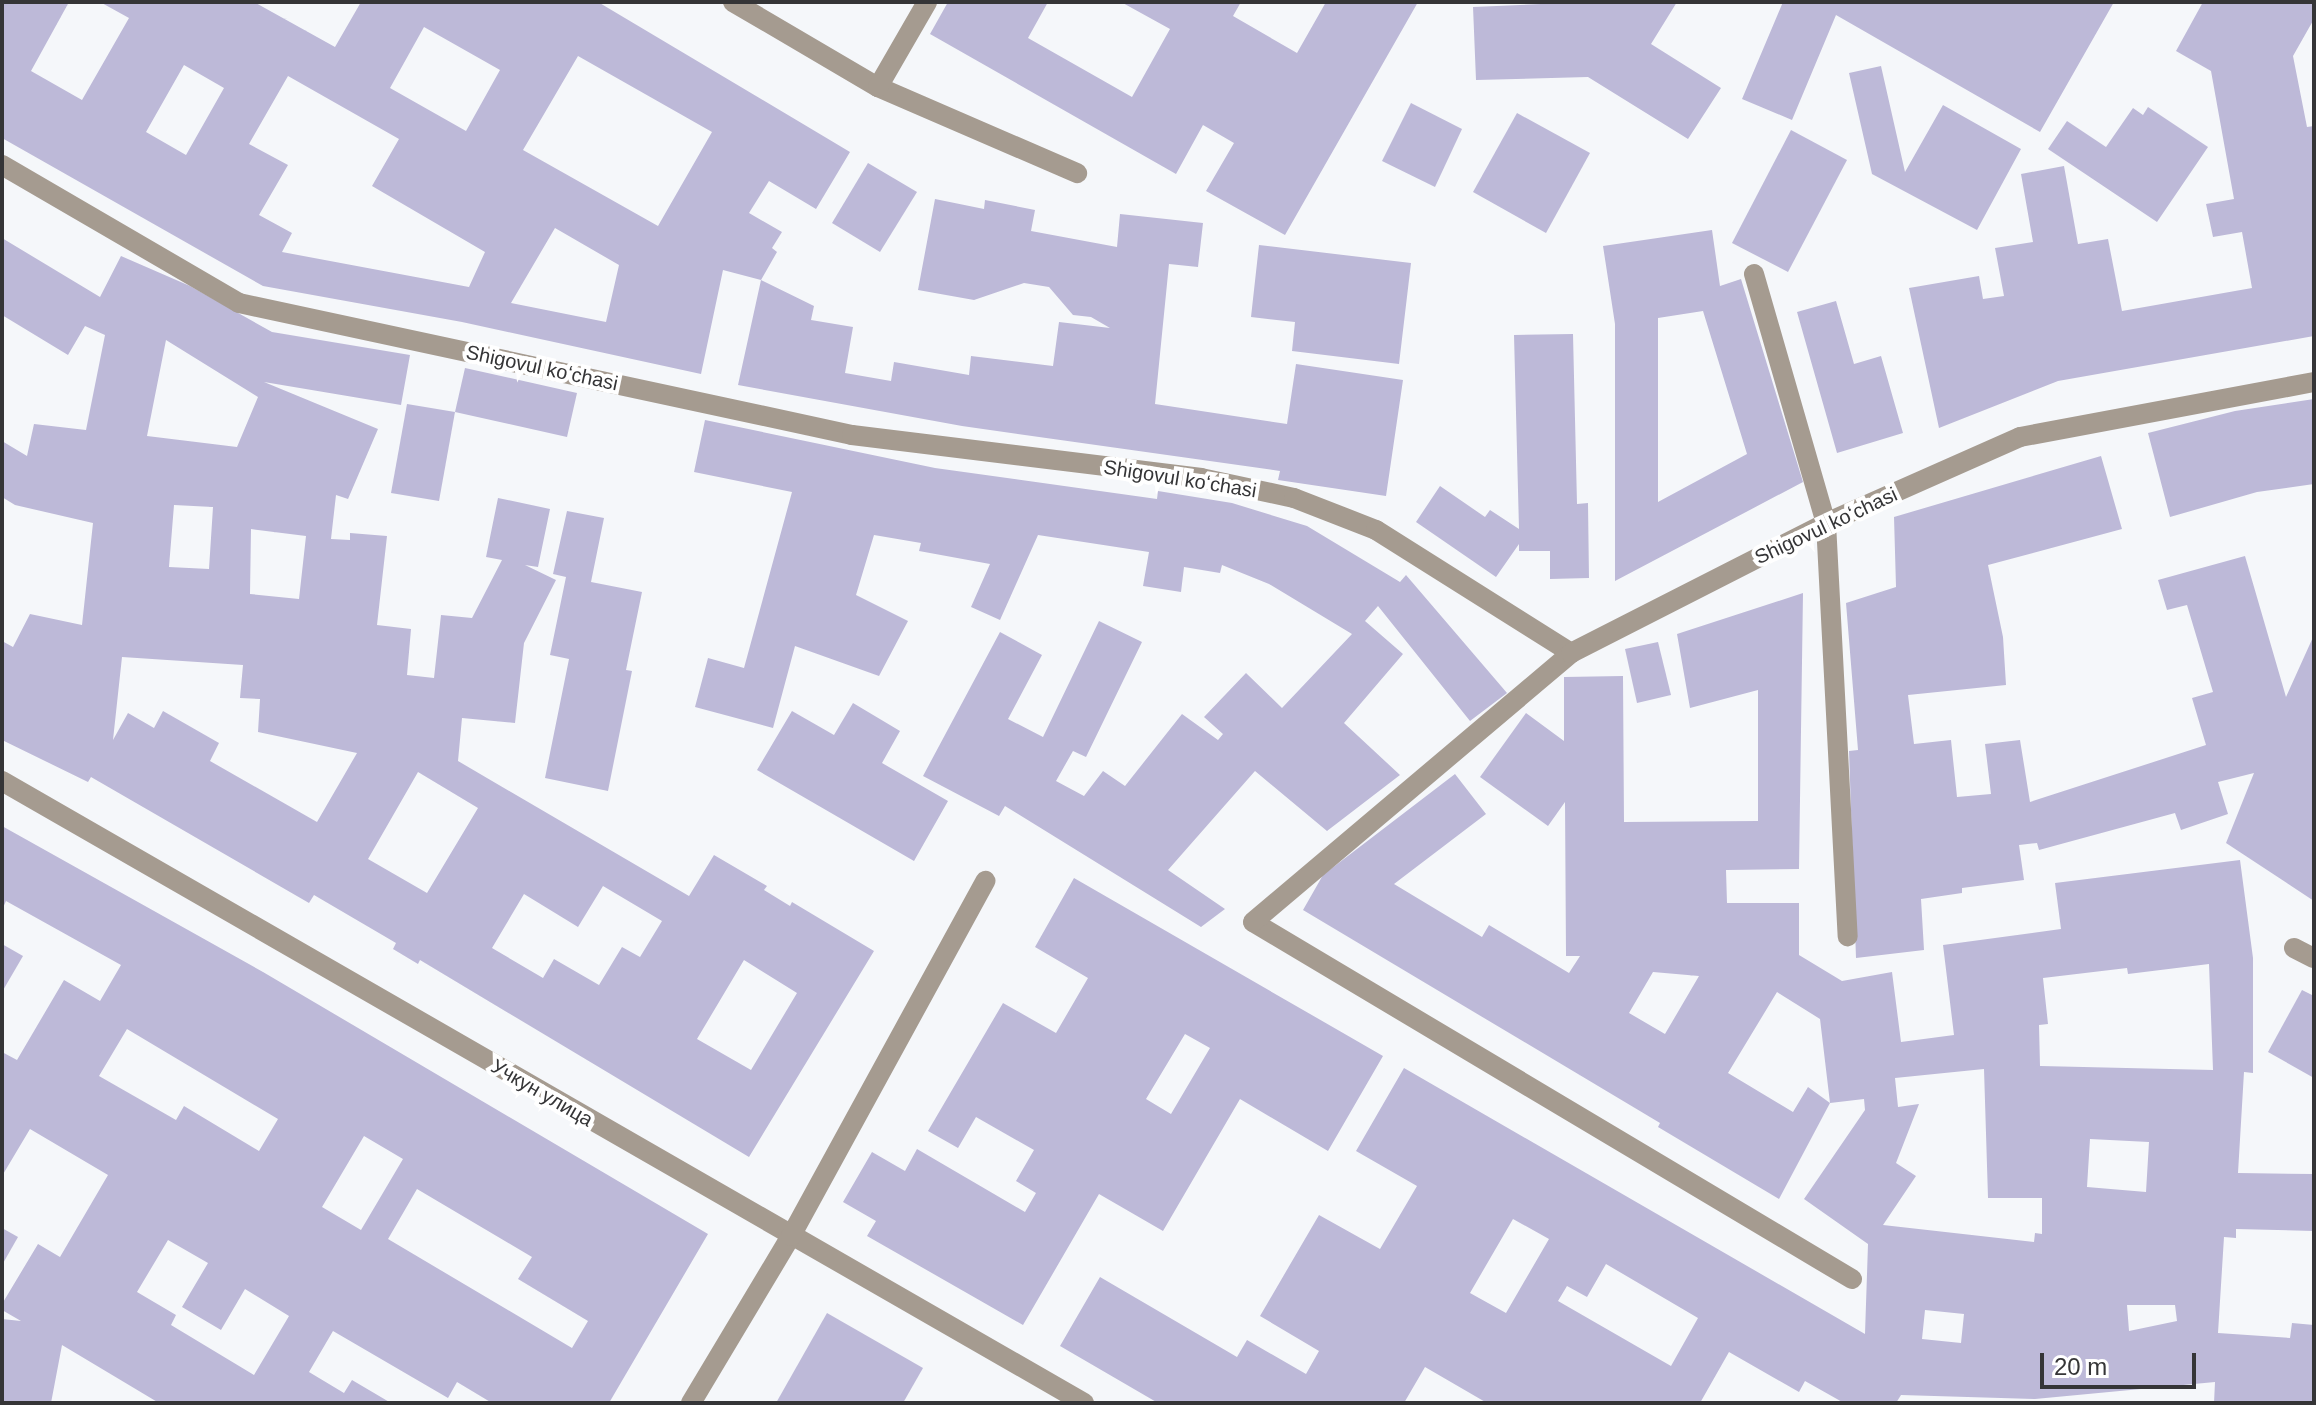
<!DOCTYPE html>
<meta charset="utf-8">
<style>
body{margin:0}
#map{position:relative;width:2316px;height:1405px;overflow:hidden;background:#f5f7fa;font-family:Helvetica,sans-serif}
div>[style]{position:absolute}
.building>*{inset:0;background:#bdb9d8}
.service>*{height:20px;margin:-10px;padding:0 10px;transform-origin:10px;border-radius:10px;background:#a59b90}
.minor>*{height:20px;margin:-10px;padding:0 10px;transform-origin:10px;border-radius:10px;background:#a59b90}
span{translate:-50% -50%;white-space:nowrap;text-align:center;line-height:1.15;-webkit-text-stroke:8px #fff;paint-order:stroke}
.street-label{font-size:20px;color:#353537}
.frame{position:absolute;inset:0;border:4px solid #353537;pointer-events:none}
.scale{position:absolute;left:2040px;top:1353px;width:156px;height:36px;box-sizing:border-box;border:4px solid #353537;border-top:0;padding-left:10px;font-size:24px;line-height:28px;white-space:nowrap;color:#353537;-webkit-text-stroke:6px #fff;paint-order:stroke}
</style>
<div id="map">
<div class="building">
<div style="clip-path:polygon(evenodd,2px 2px,69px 2px,31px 71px,82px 100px,129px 18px,100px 2px,254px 2px,335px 47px,361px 2px,598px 2px,850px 152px,816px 209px,769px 181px,749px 213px,782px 232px,772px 248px,777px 252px,761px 280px,814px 306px,811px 320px,853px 327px,845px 373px,891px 381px,894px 362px,969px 375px,971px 356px,1053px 366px,1059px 322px,1110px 328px,1091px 317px,1073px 315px,1049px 287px,1024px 283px,974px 300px,918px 290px,935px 199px,984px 209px,985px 200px,1035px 210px,1031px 231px,1117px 247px,1120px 214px,1203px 223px,1198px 267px,1169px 264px,1155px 404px,1287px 424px,1296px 364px,1403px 380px,1386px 496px,1278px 480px,1280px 471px,962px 426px,738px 385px,761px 280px,723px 270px,701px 374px,462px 322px,263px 286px,2px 138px,2px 2px,424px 27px,500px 70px,466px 131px,390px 88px,424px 27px,2px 2px,578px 56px,712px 132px,658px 226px,523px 150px,578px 56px,2px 2px,184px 65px,224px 88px,186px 155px,146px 132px,184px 65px,2px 2px,288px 76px,399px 139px,372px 186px,485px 252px,469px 287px,282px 252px,292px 233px,259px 215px,288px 165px,249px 144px,288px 76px,2px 2px,555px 228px,619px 265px,606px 322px,511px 303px,555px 228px)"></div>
<div style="clip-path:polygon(948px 2px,1048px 2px,1028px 38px,1132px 97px,1170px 29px,1121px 2px,1241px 2px,1233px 16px,1297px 53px,1326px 2px,1418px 2px,1285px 235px,1206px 191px,1234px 143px,1203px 125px,1176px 174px,930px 34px)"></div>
<div style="clip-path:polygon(1586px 2px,1677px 2px,1651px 44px,1721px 88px,1688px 139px,1588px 77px,1476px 80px,1473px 7px)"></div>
<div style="clip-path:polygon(1783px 2px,2114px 2px,2040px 132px,1836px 15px,1792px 120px,1742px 99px)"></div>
<div style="clip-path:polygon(2203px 2px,2314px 2px,2314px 19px,2293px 56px,2307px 127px,2314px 126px,2314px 336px,2058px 381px,1939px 428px,1909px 288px,1979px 276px,1983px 299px,2004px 296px,1995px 248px,2033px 242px,2021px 174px,2064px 166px,2078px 244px,2108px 239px,2122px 311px,2252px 288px,2242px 232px,2213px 237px,2206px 204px,2234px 199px,2211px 71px,2176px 51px)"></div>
<div style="clip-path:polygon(1881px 66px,1905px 172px,1943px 105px,2021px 149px,1977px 230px,1872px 174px,1849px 73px)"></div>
<div style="clip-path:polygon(1411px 103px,1462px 129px,1435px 187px,1382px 161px)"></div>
<div style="clip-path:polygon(2148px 107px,2208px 147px,2157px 222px,2048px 149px,2067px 121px,2106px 147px,2133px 108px,2143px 115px)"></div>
<div style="clip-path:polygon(1517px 113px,1590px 153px,1546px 233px,1473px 192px)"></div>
<div style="clip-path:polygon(1791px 130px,1847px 160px,1788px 272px,1732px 243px)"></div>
<div style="clip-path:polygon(868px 163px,917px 192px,880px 252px,832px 223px)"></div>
<div style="clip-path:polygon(evenodd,1712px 230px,1720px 286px,1741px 279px,1803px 482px,1615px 581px,1615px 324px,1603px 246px,1712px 230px,1703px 311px,1747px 454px,1658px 502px,1658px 318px,1703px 311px)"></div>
<div style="clip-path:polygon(evenodd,2px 238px,100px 297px,121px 256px,190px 286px,272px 332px,410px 355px,401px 405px,264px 382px,378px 429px,348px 499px,336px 495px,331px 539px,350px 540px,350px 533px,387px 536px,377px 625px,411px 629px,407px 675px,434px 678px,441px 615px,472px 618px,502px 560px,486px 557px,498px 498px,550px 509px,538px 567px,525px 565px,556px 580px,524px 643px,515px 723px,462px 718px,458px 761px,689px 896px,714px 855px,767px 886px,764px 890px,790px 906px,792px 902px,874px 951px,749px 1157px,420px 960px,418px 964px,393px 949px,396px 943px,314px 895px,309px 903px,91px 777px,88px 782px,2px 740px,2px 641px,13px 647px,30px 614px,82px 625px,93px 523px,15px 505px,2px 497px,2px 441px,27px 456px,34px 424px,86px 430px,105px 335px,85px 326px,68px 355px,2px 315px,2px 238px,166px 340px,258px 397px,237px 447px,147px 436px,166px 340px,2px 238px,174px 505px,213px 507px,209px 569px,169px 567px,174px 505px,2px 238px,251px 529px,306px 536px,299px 599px,250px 594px,251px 529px,2px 238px,122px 657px,243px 665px,240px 698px,260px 699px,258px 732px,357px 753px,317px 822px,210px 761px,219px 743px,163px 711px,154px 728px,128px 713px,113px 740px,122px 657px,2px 238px,418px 772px,478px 808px,427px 893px,368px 859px,418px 772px,2px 238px,603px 886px,662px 921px,640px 957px,622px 947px,599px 985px,554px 959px,543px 978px,492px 948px,524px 894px,578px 927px,603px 886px,2px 238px,744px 960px,797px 993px,751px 1070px,697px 1039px,744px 960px)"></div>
<div style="clip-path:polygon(1259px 245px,1411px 263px,1399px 364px,1292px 351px,1295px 322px,1251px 317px)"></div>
<div style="clip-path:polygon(1836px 301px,1854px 364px,1881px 356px,1903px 433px,1837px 453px,1797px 312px)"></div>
<div style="clip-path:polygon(1573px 334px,1577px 504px,1588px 503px,1589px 578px,1550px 579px,1550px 551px,1519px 551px,1519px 544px,1496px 577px,1416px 522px,1440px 486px,1485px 517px,1490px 510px,1519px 529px,1514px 335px)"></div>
<div style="clip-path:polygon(465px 368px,577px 393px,567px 437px,455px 412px)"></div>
<div style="clip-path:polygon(2314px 399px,2314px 484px,2257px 492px,2170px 517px,2148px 433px,2235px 411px)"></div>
<div style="clip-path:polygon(407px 404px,455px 412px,439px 501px,391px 493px)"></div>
<div style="clip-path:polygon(705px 420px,935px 468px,1157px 499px,1158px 491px,1232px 503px,1307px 526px,1400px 582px,1406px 575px,1507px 693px,1470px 721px,1378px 606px,1365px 621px,1403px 654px,1344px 723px,1400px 775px,1327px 831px,1255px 771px,1168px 870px,1225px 909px,1201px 927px,1005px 806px,999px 816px,923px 776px,1000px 632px,1042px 655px,1008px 719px,1043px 737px,1099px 621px,1142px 642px,1086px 757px,1073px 751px,1056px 781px,1084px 796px,1103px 771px,1125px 786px,1182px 714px,1218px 740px,1223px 734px,1204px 717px,1246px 673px,1282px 708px,1352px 634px,1269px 584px,1222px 565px,1220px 573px,1184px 567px,1181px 592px,1143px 586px,1149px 552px,1038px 535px,1000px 620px,971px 607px,990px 564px,919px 551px,921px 543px,874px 535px,856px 595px,908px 621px,879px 676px,795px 646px,773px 728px,695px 707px,708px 658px,744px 668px,792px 492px,694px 472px)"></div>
<div style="clip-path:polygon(2101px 456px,2122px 529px,1988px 565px,2003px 637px,2006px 685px,1908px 695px,1914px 744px,1951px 740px,1957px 797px,1991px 794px,1985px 744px,2020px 740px,2030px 802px,2206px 745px,2192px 698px,2213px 692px,2187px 605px,2167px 610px,2158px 580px,2245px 556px,2286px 697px,2314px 635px,2314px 901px,2226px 843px,2254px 773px,2218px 782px,2228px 814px,2181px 830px,2175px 813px,2039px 850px,2037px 843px,2019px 845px,2024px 880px,1962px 888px,1962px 893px,1921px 899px,1924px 950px,1856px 958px,1849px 751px,1858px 750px,1846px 603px,1896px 587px,1894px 517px)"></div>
<div style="clip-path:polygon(567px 511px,604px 518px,591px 582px,642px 592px,626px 670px,632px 671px,608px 791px,545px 778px,569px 659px,550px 655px,566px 577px,553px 574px)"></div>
<div style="clip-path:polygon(evenodd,1803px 593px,1799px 869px,1726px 870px,1727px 903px,1799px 903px,1799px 955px,1842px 981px,1892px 972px,1901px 1042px,1954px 1035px,1943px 945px,2061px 929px,2055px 883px,2240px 860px,2253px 958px,2253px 1073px,2244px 1072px,2238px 1173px,2314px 1174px,2314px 1231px,2236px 1229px,2236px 1238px,2224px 1237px,2218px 1333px,2290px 1338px,2292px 1323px,2314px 1325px,2314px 1403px,2214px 1403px,2215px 1382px,2035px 1399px,1901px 1395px,1896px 1403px,1844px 1403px,1805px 1381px,1799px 1392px,1729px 1352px,1700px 1403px,1487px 1403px,1425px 1367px,1404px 1403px,1158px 1403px,1060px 1346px,1100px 1277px,1237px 1357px,1247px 1340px,1306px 1374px,1319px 1351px,1260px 1316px,1319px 1215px,1380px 1249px,1417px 1186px,1356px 1151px,1404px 1068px,1865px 1334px,1868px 1244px,1804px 1199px,1865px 1110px,1864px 1099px,1830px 1103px,1820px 1019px,1777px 992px,1728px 1073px,1793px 1112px,1808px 1087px,1830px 1103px,1779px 1199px,1658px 1127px,1660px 1123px,1303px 910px,1323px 875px,1455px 774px,1486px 814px,1394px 884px,1482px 937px,1489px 925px,1569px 973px,1580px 956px,1566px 956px,1565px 802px,1548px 826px,1480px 777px,1526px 713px,1564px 741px,1564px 677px,1623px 676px,1624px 822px,1758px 821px,1758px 690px,1690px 708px,1677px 634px,1803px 593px,2209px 964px,2213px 1070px,2040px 1066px,2039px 1025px,2048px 1024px,2043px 978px,2127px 968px,2128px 974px,2209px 964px,1803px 593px,1653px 972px,1699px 976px,1665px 1034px,1629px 1013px,1653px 972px,1803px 593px,1984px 1069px,1988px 1198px,2042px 1198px,2042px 1234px,2035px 1233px,2034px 1242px,1883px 1225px,1916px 1176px,1896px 1163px,1919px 1104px,1898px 1107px,1895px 1078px,1984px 1069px,1803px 593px,2090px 1139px,2149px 1142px,2146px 1192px,2087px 1187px,2090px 1139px,1803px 593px,1513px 1219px,1549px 1239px,1506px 1313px,1470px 1293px,1513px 1219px,1803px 593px,1606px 1264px,1698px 1318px,1671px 1366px,1558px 1301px,1567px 1286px,1587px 1297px,1606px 1264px,1803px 593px,2127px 1305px,2175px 1305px,2177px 1321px,2129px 1331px,2127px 1305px,1803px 593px,1925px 1310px,1964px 1314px,1961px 1343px,1922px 1339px,1925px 1310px)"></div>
<div style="clip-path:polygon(1658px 642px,1671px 695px,1637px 703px,1625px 649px)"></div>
<div style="clip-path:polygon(853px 703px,900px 731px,882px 763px,948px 801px,914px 861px,757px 770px,792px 711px,834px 735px)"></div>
<div style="clip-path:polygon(evenodd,2px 826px,263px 972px,708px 1234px,609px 1403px,492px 1403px,457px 1382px,448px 1398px,333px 1331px,309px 1372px,344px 1393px,352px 1380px,391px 1403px,159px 1403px,62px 1345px,51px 1403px,2px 1403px,2px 1319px,21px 1321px,2px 1310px,2px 1304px,38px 1244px,60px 1257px,108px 1175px,30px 1129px,2px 1176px,2px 1052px,17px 1060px,64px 980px,100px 1001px,121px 965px,6px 901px,2px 910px,2px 826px,127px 1029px,278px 1119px,259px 1151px,184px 1106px,176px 1120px,99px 1076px,127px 1029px,2px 826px,364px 1136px,403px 1159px,361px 1230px,322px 1207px,364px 1136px,2px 826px,417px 1189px,532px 1257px,518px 1279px,588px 1321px,572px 1348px,388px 1239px,417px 1189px,2px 826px,168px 1240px,208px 1263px,182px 1307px,221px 1330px,245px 1289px,289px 1316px,254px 1375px,171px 1325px,176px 1315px,137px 1292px,168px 1240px)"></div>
<div style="clip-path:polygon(evenodd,1074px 878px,1383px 1056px,1328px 1151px,1240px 1099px,1163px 1231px,1099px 1194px,1023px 1325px,867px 1236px,876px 1221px,843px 1202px,872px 1152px,905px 1171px,917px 1149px,1025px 1212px,1036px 1193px,1016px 1181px,1034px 1150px,976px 1117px,958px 1148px,928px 1131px,1003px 1003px,1056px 1033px,1088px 978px,1035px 947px,1074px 878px,1185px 1034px,1210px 1048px,1171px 1114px,1146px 1099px,1185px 1034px)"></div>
<div style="clip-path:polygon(2px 944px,23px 956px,2px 992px)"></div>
<div style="clip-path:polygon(2302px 990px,2314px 996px,2314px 1078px,2268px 1052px)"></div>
<div style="clip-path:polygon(2px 1228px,18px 1237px,2px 1265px)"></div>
<div style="clip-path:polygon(827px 1313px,923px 1368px,903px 1403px,776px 1403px)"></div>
</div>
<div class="service">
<div style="left:733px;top:2px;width:168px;rotate:30.4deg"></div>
<div style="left:878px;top:87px;width:217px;rotate:23.4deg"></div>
<div style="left:878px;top:87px;width:98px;rotate:-60deg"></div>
<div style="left:1754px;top:274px;width:259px;rotate:73.9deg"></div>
<div style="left:1826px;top:523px;width:414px;rotate:87deg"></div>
</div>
<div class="minor">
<div style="left:2px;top:165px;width:274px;rotate:30.2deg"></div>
<div style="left:239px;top:303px;width:627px;rotate:12.15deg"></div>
<div style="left:852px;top:435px;width:352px;rotate:7deg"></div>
<div style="left:1201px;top:478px;width:95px;rotate:12.1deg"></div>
<div style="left:1294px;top:498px;width:88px;rotate:21.3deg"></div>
<div style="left:1376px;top:530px;width:231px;rotate:32.2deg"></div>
<div style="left:2px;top:781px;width:1248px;rotate:29.89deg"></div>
<div style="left:2294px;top:948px;width:22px;rotate:27deg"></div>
<div style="left:1852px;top:1279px;width:697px;rotate:-149.21deg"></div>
<div style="left:1253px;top:922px;width:417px;rotate:-40.2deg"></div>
<div style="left:1571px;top:653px;width:286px;rotate:-27deg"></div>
<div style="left:1826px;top:523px;width:212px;rotate:-23.9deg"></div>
<div style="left:2020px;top:437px;width:299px;rotate:-10.6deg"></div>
<div style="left:691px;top:1403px;width:195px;rotate:-59.1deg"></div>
<div style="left:791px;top:1236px;width:405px;rotate:-61.3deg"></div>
</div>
<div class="street-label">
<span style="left:542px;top:368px;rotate:12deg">Shigovul koʻchasi</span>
<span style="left:1180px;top:479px;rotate:9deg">Shigovul koʻchasi</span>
<span style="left:1826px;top:526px;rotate:-25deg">Shigovul koʻchasi</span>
<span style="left:542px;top:1093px;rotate:30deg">Учкун улица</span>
</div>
<div class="frame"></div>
<div class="scale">20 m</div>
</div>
